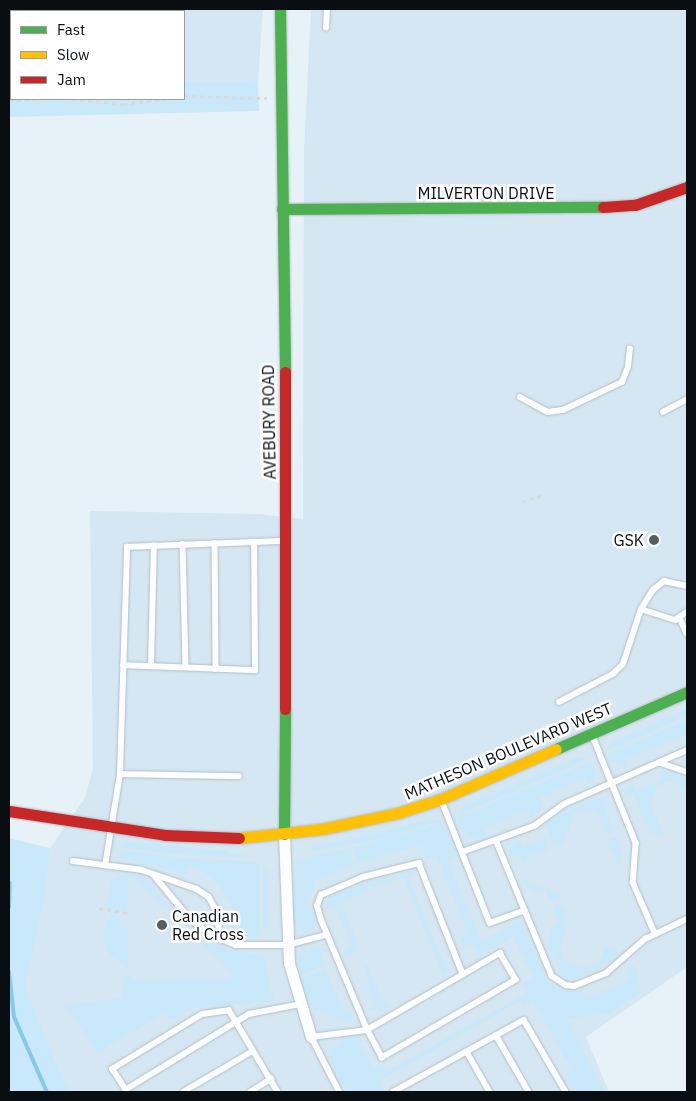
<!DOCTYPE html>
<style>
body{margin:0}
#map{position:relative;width:696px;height:1101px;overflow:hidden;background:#e7f2f8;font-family:"IBM Plex Sans",sans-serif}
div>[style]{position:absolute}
.built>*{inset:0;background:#d4e7f2}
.green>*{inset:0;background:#c9e8f9}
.stream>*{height:4px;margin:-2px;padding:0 2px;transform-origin:2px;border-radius:2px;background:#85c9eb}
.path>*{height:2.5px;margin-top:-1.25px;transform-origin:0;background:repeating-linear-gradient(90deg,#d8dbdd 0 4px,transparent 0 8px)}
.roads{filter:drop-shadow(0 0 1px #b6bec3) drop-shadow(0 0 1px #b6bec3)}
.lane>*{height:5.5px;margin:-2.75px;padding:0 2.75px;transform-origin:2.75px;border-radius:2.75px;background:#fbfdfe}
.street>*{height:11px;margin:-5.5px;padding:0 5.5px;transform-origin:5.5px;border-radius:5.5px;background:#fbfdfe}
.fast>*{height:11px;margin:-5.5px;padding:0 5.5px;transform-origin:5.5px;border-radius:5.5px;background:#4caf50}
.slow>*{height:11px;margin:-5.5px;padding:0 5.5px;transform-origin:5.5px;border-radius:5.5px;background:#ffc107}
.jam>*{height:11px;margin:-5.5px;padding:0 5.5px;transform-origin:5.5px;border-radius:5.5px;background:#c62828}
.dots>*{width:14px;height:14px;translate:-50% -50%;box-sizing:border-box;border:2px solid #fff;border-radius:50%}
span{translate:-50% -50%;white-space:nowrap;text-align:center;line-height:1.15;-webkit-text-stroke:5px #fff;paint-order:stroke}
.street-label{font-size:16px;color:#080e12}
.poi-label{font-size:16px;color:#080e12}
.right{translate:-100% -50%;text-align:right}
.left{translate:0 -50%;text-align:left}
.frame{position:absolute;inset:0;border:10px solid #080e12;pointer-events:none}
.legend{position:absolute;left:10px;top:10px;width:175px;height:90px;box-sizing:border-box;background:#fff;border:1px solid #9c9fa0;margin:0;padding:6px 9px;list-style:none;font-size:15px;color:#080e12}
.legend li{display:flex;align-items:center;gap:10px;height:25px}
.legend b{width:25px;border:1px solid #9c9fa0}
</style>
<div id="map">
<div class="built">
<div style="clip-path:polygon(9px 9px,263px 9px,258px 81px,184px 82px,184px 11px,11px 11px,9px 85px)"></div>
<div style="clip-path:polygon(311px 9px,687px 9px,687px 967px,586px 1037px,609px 1092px,72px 1092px,64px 1081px,25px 986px,46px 895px,50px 848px,85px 798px,93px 768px,90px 511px,259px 514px,303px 519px,304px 150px)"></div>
</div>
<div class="green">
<div style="clip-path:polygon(258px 81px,259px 111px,9px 117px,9px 85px,11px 99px,184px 99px,184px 82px)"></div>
<div style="clip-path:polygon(687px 709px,687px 716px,608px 751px,612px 742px)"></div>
<div style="clip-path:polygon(687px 720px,687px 734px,625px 760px,628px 768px,610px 762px,608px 754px)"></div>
<div style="clip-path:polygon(578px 757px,587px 760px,458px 815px,463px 807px)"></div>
<div style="clip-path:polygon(590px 762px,596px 773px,593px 782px,588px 784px,585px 778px,541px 797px,544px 806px,531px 818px,528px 810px,484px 828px,487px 836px,480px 839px,471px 837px,460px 826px,457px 818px)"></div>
<div style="clip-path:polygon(665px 770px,687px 780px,687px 792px,681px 785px,669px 781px,657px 786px,650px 803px,665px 837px,650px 833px,633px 794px,626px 796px,625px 793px,626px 788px,633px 784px,636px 791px,662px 780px,659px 773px)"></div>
<div style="clip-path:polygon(597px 798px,610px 801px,604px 808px,614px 831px,606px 834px,597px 813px,585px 809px,574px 814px,562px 845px,554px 844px,545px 824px,548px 820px)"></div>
<div style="clip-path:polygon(431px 819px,440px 821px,385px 838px,312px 851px,311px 846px,315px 845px,359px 838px)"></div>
<div style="clip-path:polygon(443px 823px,457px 856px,448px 861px,482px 942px,520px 920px,548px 982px,564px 992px,582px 991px,585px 999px,630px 981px,627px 971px,632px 964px,637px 970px,640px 993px,609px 1013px,567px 1019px,604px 1092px,574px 1092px,565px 1077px,573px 1072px,533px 1001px,524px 1006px,521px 1001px,379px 1081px,384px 1090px,380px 1092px,350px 1092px,341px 1083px,330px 1059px,332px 1050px,343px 1039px,353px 1036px,365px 1039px,358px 1044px,372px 1069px,381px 1064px,386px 1072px,528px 992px,523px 983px,534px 977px,512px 937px,479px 955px,472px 943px,463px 947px,460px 939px,469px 935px,436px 856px,427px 859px,421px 845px,357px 863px,354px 848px)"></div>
<div style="clip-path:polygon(616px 836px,623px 853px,619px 866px,613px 852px,607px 848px,609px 840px)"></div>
<div style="clip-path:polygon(9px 838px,50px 848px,46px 895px,25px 986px,64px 1081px,72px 1092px,9px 1092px)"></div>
<div style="clip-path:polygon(546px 838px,548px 850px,529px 855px,524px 865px,520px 855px,509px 859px,509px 850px,518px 840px,524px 847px)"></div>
<div style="clip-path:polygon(128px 842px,227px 851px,227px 854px,244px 854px,244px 857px,172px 854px,120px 847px)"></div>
<div style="clip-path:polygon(351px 848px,353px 865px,313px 880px,315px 888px,308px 901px,317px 923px,313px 931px,305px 933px,292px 920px,295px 860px)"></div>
<div style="clip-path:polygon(117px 850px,178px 858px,256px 862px,260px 867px,260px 934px,247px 939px,230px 935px,225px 924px,235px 922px,231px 903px,216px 881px,201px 870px,188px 867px,186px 874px,121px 858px)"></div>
<div style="clip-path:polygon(263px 865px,268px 873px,268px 925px,263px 930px)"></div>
<div style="clip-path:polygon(413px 871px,417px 874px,408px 878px,447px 971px,443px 976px,404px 877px,372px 889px,366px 883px)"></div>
<div style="clip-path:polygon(121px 872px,148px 880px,167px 906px,162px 905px,132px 877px,128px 879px,128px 910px,107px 908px,112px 880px)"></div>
<div style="clip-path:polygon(527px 878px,529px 883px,561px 894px,559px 899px,551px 902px,545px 889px,536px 892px,519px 882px)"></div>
<div style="clip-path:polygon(363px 884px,368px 891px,341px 902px,360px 950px,346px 956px,343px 950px,351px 946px,335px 906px,326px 909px,325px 904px,328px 898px)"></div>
<div style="clip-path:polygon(560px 904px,566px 910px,563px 916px,568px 926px,560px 945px,563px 959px,584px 969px,599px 962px,606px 946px,620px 952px,599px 968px,575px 979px,563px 977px,548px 945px,552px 927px,560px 923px,553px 907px)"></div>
<div style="clip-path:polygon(111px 913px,119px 915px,120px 927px,127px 927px,128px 970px,107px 951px,104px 942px,106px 920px,111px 921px)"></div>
<div style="clip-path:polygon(200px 937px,230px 951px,263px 956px,274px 1001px,193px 1008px,171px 1020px,166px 1012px,98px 1052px,65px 1005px,121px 998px,124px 977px,128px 974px,135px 980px,231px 979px,233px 973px,201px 943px)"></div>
<div style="clip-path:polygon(313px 947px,328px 950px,320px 955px,324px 966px,301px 975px,297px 962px,300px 955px)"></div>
<div style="clip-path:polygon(367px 965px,382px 1000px,390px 1006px,381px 1011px,368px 1009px,376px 1005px,367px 983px,370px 981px,364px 966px)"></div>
<div style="clip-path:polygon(325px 969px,344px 1013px,353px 1010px,354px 1017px,348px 1022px,312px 1007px,305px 993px,302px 979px)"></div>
</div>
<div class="stream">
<div style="left:9px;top:907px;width:24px;rotate:-88deg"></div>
<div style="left:9px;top:972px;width:45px;rotate:83.7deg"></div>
<div style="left:14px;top:1017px;width:82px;rotate:66.3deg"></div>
</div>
<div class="path">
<div style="left:184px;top:96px;width:83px;rotate:1.4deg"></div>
<div style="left:72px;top:99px;width:51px;rotate:5.6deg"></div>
<div style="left:123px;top:104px;width:44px;rotate:-6.5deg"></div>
<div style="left:9px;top:101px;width:29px;rotate:-4deg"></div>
<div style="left:522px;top:502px;width:23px;rotate:-18deg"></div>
<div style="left:99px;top:908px;width:29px;rotate:10deg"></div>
</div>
<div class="roads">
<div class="lane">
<div style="left:326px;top:28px;width:19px;rotate:-87deg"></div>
<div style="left:9px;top:39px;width:4px;rotate:63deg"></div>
<div style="left:520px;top:397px;width:32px;rotate:28deg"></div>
<div style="left:548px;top:412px;width:15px;rotate:-8deg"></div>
<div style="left:563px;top:410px;width:65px;rotate:-25.4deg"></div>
<div style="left:622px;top:382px;width:16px;rotate:-68deg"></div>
<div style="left:628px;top:367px;width:18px;rotate:-84deg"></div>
<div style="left:663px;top:412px;width:27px;rotate:-28deg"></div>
<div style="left:215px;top:543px;width:126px;rotate:89.5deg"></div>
<div style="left:183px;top:544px;width:121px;rotate:88.6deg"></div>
<div style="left:641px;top:609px;width:22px;rotate:-58deg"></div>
<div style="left:653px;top:590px;width:14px;rotate:-39deg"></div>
<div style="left:664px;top:581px;width:24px;rotate:12deg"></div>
<div style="left:680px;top:618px;width:17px;rotate:66deg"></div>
<div style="left:123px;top:665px;width:132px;rotate:2.2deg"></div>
<div style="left:255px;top:670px;width:128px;rotate:-90.4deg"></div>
<div style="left:151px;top:665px;width:119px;rotate:-88.6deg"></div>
<div style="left:559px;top:702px;width:61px;rotate:-27.4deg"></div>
<div style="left:613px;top:674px;width:14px;rotate:-45deg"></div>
<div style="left:623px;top:664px;width:58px;rotate:-71.9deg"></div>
<div style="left:641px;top:609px;width:36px;rotate:18deg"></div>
<div style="left:675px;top:620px;width:14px;rotate:-34deg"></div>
<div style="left:592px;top:734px;width:118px;rotate:68deg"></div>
<div style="left:636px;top:843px;width:39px;rotate:94deg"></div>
<div style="left:633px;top:882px;width:56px;rotate:66.7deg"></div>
<div style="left:661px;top:763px;width:28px;rotate:19deg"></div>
<div style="left:120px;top:774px;width:119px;rotate:1deg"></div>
<div style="left:442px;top:801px;width:131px;rotate:68.5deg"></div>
<div style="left:490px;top:923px;width:37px;rotate:-20deg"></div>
<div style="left:496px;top:840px;width:147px;rotate:67.6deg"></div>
<div style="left:552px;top:976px;width:17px;rotate:33deg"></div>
<div style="left:566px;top:985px;width:8px;rotate:7deg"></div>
<div style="left:574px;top:986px;width:35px;rotate:-22deg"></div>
<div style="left:606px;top:973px;width:52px;rotate:-41.1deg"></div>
<div style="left:645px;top:939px;width:47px;rotate:-25.5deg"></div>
<div style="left:462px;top:852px;width:77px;rotate:-19.9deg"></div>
<div style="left:534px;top:826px;width:37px;rotate:-36deg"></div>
<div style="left:564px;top:804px;width:134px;rotate:-23.7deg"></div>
<div style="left:73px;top:861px;width:70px;rotate:7.4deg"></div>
<div style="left:142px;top:870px;width:58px;rotate:19.1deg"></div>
<div style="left:197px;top:889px;width:14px;rotate:34deg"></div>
<div style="left:209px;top:897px;width:13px;rotate:61deg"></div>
<div style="left:215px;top:908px;width:33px;rotate:78deg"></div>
<div style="left:105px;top:866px;width:93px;rotate:-80.7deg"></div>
<div style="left:120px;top:774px;width:227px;rotate:-88.2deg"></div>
<div style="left:127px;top:547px;width:157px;rotate:-2.2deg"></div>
<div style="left:153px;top:874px;width:60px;rotate:50.4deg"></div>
<div style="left:191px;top:920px;width:26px;rotate:36deg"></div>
<div style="left:212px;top:935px;width:26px;rotate:23deg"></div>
<div style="left:236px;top:945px;width:51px"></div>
<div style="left:287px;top:945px;width:40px;rotate:-14.4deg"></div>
<div style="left:500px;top:953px;width:31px;rotate:59deg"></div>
<div style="left:516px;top:980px;width:155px;rotate:149.8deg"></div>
<div style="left:382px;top:1058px;width:32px;rotate:-118deg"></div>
<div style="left:367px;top:1030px;width:154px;rotate:-30.1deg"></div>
<div style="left:496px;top:1035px;width:66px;rotate:59.9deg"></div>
<div style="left:467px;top:1052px;width:46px;rotate:60.1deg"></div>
<div style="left:125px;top:1090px;width:145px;rotate:-31.5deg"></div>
<div style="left:249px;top:1014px;width:53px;rotate:-10.9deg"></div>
<div style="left:127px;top:1092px;width:27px;rotate:-123deg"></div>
<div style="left:112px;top:1069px;width:105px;rotate:-31.4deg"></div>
<div style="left:202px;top:1014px;width:27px;rotate:-8deg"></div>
<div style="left:229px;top:1010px;width:96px;rotate:59.1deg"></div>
<div style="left:183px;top:1092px;width:81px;rotate:-30.4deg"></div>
<div style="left:250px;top:1092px;width:25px;rotate:-32deg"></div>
<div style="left:339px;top:1092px;width:62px;rotate:-117deg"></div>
<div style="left:311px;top:1037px;width:56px;rotate:-7.1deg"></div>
<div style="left:367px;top:1030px;width:119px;rotate:-112.7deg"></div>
<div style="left:321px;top:920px;width:15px;rotate:-106deg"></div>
<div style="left:317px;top:906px;width:12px;rotate:-70deg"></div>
<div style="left:321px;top:895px;width:46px;rotate:-23.2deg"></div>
<div style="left:363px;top:877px;width:58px;rotate:-14deg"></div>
<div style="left:419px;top:863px;width:119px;rotate:68.4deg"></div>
<div style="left:393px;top:1092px;width:149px;rotate:-28.8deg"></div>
<div style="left:524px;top:1020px;width:83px;rotate:59.7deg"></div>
</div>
<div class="street">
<div style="left:284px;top:834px;width:129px;rotate:87.8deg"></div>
<div style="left:289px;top:963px;width:77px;rotate:73.4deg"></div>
</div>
<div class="fast">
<div style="left:280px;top:9px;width:363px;rotate:89.2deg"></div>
<div style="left:282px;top:209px;width:321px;rotate:-0.4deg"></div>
<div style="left:556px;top:749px;width:143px;rotate:-23.5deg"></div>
<div style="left:284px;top:834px;width:125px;rotate:-89.5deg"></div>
</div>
<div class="slow">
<div style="left:239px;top:838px;width:83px;rotate:-6.2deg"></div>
<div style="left:322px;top:829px;width:78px;rotate:-11.9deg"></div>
<div style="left:398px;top:813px;width:45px;rotate:-18deg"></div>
<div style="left:441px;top:799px;width:125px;rotate:-23.5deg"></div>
</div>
<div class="jam">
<div style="left:603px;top:207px;width:32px;rotate:-4deg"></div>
<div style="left:635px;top:205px;width:55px;rotate:-19.1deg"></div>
<div style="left:285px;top:709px;width:337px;rotate:-90deg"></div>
<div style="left:9px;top:811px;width:158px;rotate:8.7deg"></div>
<div style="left:165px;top:835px;width:74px;rotate:2.3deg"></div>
</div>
</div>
<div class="dots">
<div style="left:654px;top:540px;background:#565e62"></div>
<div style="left:162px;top:925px;background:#565e62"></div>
</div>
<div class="street-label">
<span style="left:486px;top:193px">MILVERTON DRIVE</span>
<span style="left:269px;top:422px;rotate:-91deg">AVEBURY ROAD</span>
<span style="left:508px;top:751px;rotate:-23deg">MATHESON BOULEVARD WEST</span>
</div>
<div class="poi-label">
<span class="right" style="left:644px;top:540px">GSK</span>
<span class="left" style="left:172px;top:925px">Canadian<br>Red Cross</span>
</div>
<div class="frame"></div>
<ul class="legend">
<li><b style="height:6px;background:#4caf50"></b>Fast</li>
<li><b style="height:6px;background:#ffc107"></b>Slow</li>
<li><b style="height:6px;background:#c62828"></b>Jam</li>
</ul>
</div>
